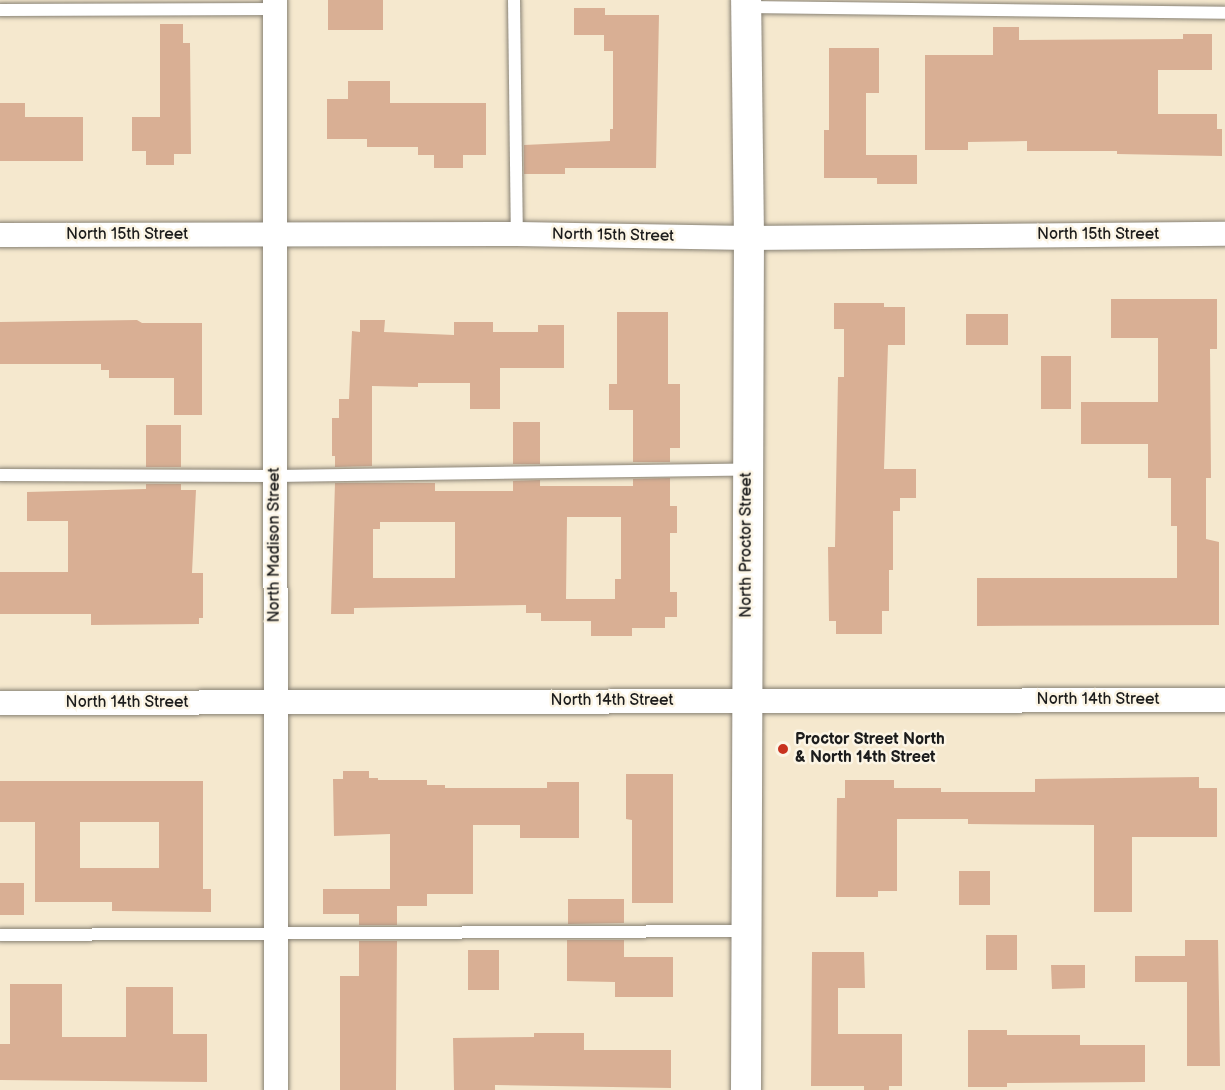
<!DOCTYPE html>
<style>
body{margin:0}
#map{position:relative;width:1225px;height:1090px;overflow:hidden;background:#f5e8ce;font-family:"Balsamiq Sans",sans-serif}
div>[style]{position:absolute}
.building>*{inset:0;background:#d9af94}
.roads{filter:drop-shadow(0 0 2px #888275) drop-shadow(0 0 2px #888275)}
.service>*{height:12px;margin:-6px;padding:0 6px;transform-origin:6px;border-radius:6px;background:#fff}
.minor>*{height:24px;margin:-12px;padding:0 12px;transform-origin:12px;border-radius:12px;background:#fff}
.tertiary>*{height:30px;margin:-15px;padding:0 15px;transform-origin:15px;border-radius:15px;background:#fff}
.dots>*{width:16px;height:16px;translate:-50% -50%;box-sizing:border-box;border:3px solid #fcf5e5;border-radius:50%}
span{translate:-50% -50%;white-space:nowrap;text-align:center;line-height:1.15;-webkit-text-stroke:5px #fcf5e5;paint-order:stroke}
.street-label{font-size:16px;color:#1c1c1c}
.poi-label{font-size:16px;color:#1c1c1c;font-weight:700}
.left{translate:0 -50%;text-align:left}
</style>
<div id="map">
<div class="building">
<div style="clip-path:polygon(328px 0,383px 0,383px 30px,328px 30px)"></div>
<div style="clip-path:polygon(574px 8px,605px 8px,605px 15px,659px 15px,656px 168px,565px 168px,565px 174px,524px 174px,524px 145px,610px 141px,610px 129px,613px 129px,613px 51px,604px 51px,604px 35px,574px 35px)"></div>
<div style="clip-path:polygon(160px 24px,183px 24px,183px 43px,190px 43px,191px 154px,174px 154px,174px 165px,146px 165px,146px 151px,132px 151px,132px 117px,160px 117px)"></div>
<div style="clip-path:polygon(993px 27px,1019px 27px,1019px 40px,1183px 39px,1183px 34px,1212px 34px,1212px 70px,1158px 70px,1158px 114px,1217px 114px,1217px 129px,1222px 129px,1222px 156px,1117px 154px,1117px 151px,1027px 151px,1027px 141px,968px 142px,968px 150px,925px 150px,925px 55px,993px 55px)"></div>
<div style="clip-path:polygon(829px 48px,879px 48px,879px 93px,866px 93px,866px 155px,917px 155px,917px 184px,877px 184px,877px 178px,824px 178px,824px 130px,829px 130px)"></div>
<div style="clip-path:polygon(348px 81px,390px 81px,390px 103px,486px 103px,486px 155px,463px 155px,463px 168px,434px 168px,434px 155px,418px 155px,418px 147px,367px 147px,367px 139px,327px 139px,327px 99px,348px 99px)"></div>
<div style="clip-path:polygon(0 103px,25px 103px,25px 117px,83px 117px,83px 161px,0 161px)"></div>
<div style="clip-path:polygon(1111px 299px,1217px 299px,1217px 349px,1210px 349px,1211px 478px,1206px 478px,1206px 539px,1219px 542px,1219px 625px,977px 626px,977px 578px,1177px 578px,1177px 526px,1171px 526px,1171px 478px,1148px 478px,1148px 444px,1081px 444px,1081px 402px,1158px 402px,1158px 338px,1111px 338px)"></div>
<div style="clip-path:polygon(834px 303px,884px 303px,884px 307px,905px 307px,905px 345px,888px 345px,884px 469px,916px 469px,916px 498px,900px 498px,900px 511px,893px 511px,893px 570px,889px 570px,889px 611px,882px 611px,882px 634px,836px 634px,836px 621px,829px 621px,828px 547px,835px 547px,838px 377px,844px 377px,844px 329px,834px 329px)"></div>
<div style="clip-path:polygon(617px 312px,668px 312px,668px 384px,680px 384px,680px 448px,670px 448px,670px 462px,633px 462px,633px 410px,609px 410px,609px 384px,617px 384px)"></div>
<div style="clip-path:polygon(966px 314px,1008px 314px,1008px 345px,966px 345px)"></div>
<div style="clip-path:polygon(137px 320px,142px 323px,202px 323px,202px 415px,174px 415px,174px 378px,109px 378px,109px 370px,101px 370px,101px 364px,0 364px,0 322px)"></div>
<div style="clip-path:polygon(360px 320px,385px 320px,384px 332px,454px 335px,454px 322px,493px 322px,493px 332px,538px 332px,538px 325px,564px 325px,564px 368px,500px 368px,500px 409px,470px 409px,470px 383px,418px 383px,418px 387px,372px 386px,372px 466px,335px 467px,335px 456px,332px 456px,332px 418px,339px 418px,339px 399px,349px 399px,352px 331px,360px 332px)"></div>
<div style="clip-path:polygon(1041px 356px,1071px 356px,1071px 409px,1041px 409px)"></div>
<div style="clip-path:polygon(513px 422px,540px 422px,540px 464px,513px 464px)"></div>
<div style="clip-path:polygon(146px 425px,181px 425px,181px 467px,146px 467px)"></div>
<div style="clip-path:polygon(evenodd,670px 478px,670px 506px,677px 506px,677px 533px,670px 533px,670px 592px,677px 592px,677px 617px,665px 617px,665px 628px,632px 628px,632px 636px,591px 636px,591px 621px,541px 621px,541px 613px,526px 613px,526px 605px,354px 608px,354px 614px,331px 614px,335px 483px,435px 483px,435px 491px,513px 491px,513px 481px,540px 480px,540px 486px,633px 486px,633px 479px,670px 478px,567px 517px,621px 517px,621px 579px,615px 579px,615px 599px,566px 599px,567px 517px,670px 478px,380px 522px,455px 522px,455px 578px,373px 578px,373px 529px,380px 529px,380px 522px)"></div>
<div style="clip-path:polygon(146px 484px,181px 484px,181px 490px,196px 490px,192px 573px,203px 573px,203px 618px,199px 618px,199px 624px,91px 625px,91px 614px,0 614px,0 572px,68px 572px,68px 521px,27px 521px,27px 492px,146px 489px)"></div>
<div style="clip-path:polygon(343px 771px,369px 771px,369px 778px,378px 778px,378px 780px,427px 780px,427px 785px,445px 785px,445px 788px,547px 788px,547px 782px,579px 782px,579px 838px,520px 838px,520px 825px,473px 825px,473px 894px,427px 894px,427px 906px,397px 906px,397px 925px,359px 925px,359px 914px,323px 914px,323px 889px,390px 889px,390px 834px,334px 836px,333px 779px,343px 779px)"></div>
<div style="clip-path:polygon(626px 774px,673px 774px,673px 903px,632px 903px,632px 820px,626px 819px)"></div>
<div style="clip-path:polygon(1199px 777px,1199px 788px,1217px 788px,1217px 837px,1132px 837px,1132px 912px,1094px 912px,1094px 825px,968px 824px,968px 819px,897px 819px,897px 891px,878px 891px,878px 897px,836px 897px,837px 798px,845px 798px,845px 780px,894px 780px,894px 788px,941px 788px,941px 792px,1035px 792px,1035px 779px)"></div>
<div style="clip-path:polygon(evenodd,0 781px,203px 781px,203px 889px,211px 889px,211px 912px,112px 911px,112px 902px,35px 902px,35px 822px,0 822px,0 781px,80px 822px,159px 822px,159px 868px,80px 868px,80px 822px)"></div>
<div style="clip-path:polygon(959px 871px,990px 871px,990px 905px,959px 905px)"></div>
<div style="clip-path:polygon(0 883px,24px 883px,24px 915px,0 915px)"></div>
<div style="clip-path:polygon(568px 899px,624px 899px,624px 923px,568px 924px)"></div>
<div style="clip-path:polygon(986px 935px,1017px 935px,1017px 970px,986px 970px)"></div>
<div style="clip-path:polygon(567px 940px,624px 940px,624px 957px,673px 957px,673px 997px,615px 997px,615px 982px,567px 981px)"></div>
<div style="clip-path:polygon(1185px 940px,1218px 940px,1220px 1066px,1187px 1066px,1187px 982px,1135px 982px,1135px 956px,1185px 956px)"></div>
<div style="clip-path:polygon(359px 941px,397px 941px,396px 1090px,340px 1090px,340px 976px,359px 976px)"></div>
<div style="clip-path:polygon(468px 950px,499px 950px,499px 990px,468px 990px)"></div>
<div style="clip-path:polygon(812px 952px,864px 952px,865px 988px,838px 988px,838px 1034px,902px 1034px,902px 1086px,889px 1086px,889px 1090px,864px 1090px,864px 1086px,811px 1086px)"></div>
<div style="clip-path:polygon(1051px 965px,1085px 965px,1085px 988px,1052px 989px)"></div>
<div style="clip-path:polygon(10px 984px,62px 984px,62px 1037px,126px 1037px,126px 987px,173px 987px,173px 1034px,207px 1034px,207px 1082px,0 1080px,0 1044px,10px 1044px)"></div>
<div style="clip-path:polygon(968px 1030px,1007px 1030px,1007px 1035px,1080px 1035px,1080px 1045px,1145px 1045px,1145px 1082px,1007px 1083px,1007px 1087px,968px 1087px)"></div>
<div style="clip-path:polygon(534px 1033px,584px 1033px,584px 1050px,671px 1050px,671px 1088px,495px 1085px,495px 1090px,454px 1090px,453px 1038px,534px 1037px)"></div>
</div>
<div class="roads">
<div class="service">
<div style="left:514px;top:0;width:234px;rotate:89.3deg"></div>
<div style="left:747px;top:7px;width:478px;rotate:0.7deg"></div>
<div style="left:0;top:10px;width:275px;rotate:-0.2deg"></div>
<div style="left:0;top:475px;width:275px;rotate:0.2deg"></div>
<div style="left:275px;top:476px;width:472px;rotate:-0.8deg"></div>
<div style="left:0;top:935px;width:746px;rotate:-0.31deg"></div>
</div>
<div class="minor">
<div style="left:275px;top:0;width:1090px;rotate:89.95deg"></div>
<div style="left:0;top:235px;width:517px;rotate:-0.11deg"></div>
<div style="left:517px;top:234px;width:232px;rotate:1deg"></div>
<div style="left:749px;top:238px;width:476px;rotate:-0.5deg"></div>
<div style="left:0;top:703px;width:1225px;rotate:-0.14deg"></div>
</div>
<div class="tertiary">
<div style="left:746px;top:1090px;width:852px;rotate:-89.8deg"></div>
<div style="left:749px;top:238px;width:238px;rotate:-90.7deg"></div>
</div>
</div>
<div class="dots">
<div style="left:783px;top:749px;background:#c8321e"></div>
</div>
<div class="street-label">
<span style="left:127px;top:235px">North 15th Street</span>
<span style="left:1098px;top:235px">North 15th Street</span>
<span style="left:613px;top:236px;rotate:1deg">North 15th Street</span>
<span style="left:275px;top:545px;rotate:-90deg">North Madison Street</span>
<span style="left:747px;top:545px;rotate:-90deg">North Proctor Street</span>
<span style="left:1098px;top:700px">North 14th Street</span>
<span style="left:612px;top:701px">North 14th Street</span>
<span style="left:127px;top:703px">North 14th Street</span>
</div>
<div class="poi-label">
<span class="left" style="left:795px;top:749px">Proctor Street North<br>&amp; North 14th Street</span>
</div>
</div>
